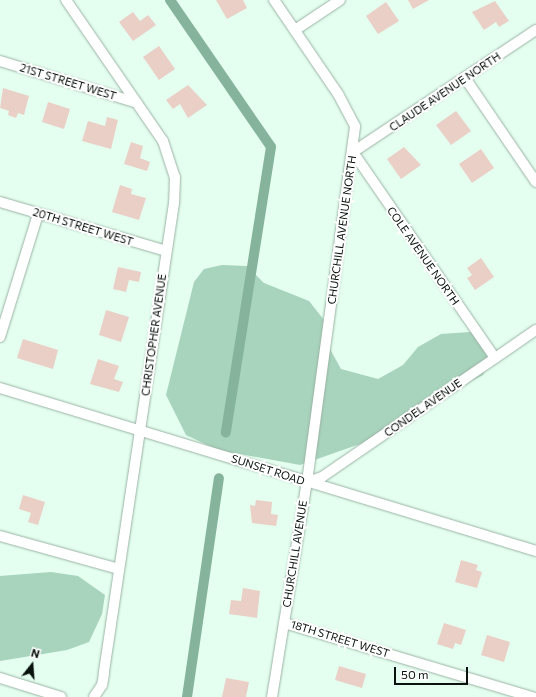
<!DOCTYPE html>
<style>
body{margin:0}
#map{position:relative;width:536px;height:697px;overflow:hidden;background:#e4feef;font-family:Commissioner,sans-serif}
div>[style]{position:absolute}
.green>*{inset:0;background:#a8d3bc}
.canal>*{height:10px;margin:-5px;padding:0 5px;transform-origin:5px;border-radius:5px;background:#86b39b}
.building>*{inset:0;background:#eacfc6}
.roads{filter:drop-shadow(0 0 1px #9ab3a5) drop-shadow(0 0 1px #9ab3a5)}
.minor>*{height:10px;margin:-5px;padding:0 5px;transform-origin:5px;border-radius:5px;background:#fff}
span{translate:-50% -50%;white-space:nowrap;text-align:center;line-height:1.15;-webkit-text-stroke:4px #fff;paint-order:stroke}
.street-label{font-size:11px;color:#09120d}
.north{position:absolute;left:12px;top:645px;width:40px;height:40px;-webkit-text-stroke:3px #fff;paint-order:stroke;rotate:17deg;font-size:11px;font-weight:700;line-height:16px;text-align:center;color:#09120d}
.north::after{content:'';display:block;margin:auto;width:14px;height:18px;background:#09120d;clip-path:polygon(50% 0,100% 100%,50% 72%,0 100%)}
.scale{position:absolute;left:394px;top:667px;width:74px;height:18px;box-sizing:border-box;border:2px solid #09120d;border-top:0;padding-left:5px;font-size:12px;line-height:14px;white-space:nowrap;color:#09120d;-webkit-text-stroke:3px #fff;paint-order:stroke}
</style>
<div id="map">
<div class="green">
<div style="clip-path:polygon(222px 265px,247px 266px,264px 283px,309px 301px,324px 320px,330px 349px,341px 369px,378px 379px,403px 365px,418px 347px,441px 334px,470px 332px,482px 342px,491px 357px,483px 375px,433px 401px,415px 420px,380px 437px,300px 465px,218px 450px,186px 435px,166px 395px,194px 282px,204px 269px)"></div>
<div style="clip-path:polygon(51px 572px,78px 576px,105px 595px,102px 614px,89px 642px,67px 650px,0 661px,0 576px)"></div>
</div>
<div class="canal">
<div style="left:170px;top:0;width:178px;rotate:55.5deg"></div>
<div style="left:271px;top:147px;width:289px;rotate:99deg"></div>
<div style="left:187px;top:697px;width:221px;rotate:-81.7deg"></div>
</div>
<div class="building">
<div style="clip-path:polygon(216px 0,243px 0,247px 8px,227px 19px)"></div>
<div style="clip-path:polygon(408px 0,429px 0,413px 9px)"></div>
<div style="clip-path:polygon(495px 1px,509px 21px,499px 27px,496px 22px,484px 30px,472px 12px)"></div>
<div style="clip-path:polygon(386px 2px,399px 21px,378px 34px,366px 16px)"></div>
<div style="clip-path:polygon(133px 12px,140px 21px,148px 15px,156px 25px,133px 41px,119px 22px)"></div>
<div style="clip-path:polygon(159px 46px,175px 69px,159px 80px,143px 57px)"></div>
<div style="clip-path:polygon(188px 85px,207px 105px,188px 118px,180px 104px,173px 109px,166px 100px)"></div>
<div style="clip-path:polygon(3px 88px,29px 96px,24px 115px,18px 113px,16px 118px,8px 115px,9px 111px,0 108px)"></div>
<div style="clip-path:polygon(48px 102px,70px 109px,64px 129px,42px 122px)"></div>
<div style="clip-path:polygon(456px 111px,471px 131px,451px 145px,436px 125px)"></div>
<div style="clip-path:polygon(107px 117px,118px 120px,111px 149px,82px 141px,88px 121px,105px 126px)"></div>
<div style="clip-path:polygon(131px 142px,143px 146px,140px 158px,150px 162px,147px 171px,124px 164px)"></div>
<div style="clip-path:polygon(404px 147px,421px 165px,401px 179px,387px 159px)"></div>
<div style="clip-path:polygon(481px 149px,494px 168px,472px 183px,459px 164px)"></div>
<div style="clip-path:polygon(120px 185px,132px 189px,131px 194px,146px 198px,139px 220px,112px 212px)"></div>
<div style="clip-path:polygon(481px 258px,494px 277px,475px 290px,467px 278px,472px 275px,467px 268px)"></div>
<div style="clip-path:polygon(118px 267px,141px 272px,139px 282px,129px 280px,126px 292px,113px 289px)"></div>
<div style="clip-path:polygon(106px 310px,129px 317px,121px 342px,99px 335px)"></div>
<div style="clip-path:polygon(23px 339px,58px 350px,53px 369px,17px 358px)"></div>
<div style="clip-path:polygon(98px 359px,119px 366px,114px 379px,123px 382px,119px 392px,90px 384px)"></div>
<div style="clip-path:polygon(23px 495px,45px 502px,38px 525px,28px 522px,31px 513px,19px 509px)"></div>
<div style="clip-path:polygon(256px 500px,272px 502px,271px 514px,278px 515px,276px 526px,252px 523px,250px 505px,255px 506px)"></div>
<div style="clip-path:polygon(461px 560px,478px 565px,476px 570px,482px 572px,477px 588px,455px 582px)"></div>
<div style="clip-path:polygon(243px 588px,260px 591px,257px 618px,229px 614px,231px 600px,241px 601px)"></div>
<div style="clip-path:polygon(444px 623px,466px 630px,461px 645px,455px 643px,453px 649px,437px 644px)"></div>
<div style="clip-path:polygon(487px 635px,510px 642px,504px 662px,481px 655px)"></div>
<div style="clip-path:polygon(339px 666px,366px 674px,362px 688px,335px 680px)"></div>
<div style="clip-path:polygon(226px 678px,249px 682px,246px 697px,222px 697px)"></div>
</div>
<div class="roads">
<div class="minor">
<div style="left:66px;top:0;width:171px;rotate:55.5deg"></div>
<div style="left:163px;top:141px;width:38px;rotate:72deg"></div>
<div style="left:175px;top:177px;width:26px;rotate:92deg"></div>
<div style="left:174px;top:203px;width:476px;rotate:98.5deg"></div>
<div style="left:104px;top:674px;width:11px;rotate:100deg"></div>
<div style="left:102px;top:685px;width:14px;rotate:124deg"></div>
<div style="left:295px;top:30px;width:54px;rotate:-33.7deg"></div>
<div style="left:0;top:61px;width:143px;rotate:17deg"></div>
<div style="left:465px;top:78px;width:126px;rotate:55.7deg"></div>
<div style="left:0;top:202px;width:173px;rotate:16.4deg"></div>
<div style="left:0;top:337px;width:129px;rotate:-72.8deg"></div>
<div style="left:495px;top:358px;width:250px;rotate:-124.6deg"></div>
<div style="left:353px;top:152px;width:220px;rotate:-33.7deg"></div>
<div style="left:0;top:388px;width:560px;rotate:16.91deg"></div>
<div style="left:307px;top:482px;width:16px;rotate:-18deg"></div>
<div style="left:322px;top:477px;width:260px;rotate:-34.5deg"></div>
<div style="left:0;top:536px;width:123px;rotate:15.5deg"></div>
<div style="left:284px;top:623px;width:260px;rotate:16.6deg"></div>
<div style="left:0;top:678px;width:64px;rotate:17.3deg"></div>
<div style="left:272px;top:697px;width:218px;rotate:-80.8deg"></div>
<div style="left:307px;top:482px;width:359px;rotate:-82.3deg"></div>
<div style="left:355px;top:126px;width:36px;rotate:-118deg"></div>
<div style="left:338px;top:94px;width:114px;rotate:-124.2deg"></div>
</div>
</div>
<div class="street-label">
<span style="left:68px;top:82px;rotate:17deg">21ST STREET WEST</span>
<span style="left:445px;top:92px;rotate:-34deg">CLAUDE AVENUE NORTH</span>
<span style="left:83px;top:227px;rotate:17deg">20TH STREET WEST</span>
<span style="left:342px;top:230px;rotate:-82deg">CHURCHILL AVENUE NORTH</span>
<span style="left:423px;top:256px;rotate:55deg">COLE AVENUE NORTH</span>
<span style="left:154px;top:335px;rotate:-82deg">CHRISTOPHER AVENUE</span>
<span style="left:423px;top:408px;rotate:-35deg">CONDEL AVENUE</span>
<span style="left:268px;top:470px;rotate:18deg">SUNSET ROAD</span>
<span style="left:295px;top:554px;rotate:-81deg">CHURCHILL AVENUE</span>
<span style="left:340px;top:639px;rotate:17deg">18TH STREET WEST</span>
</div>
<div class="north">N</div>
<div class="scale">50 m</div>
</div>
